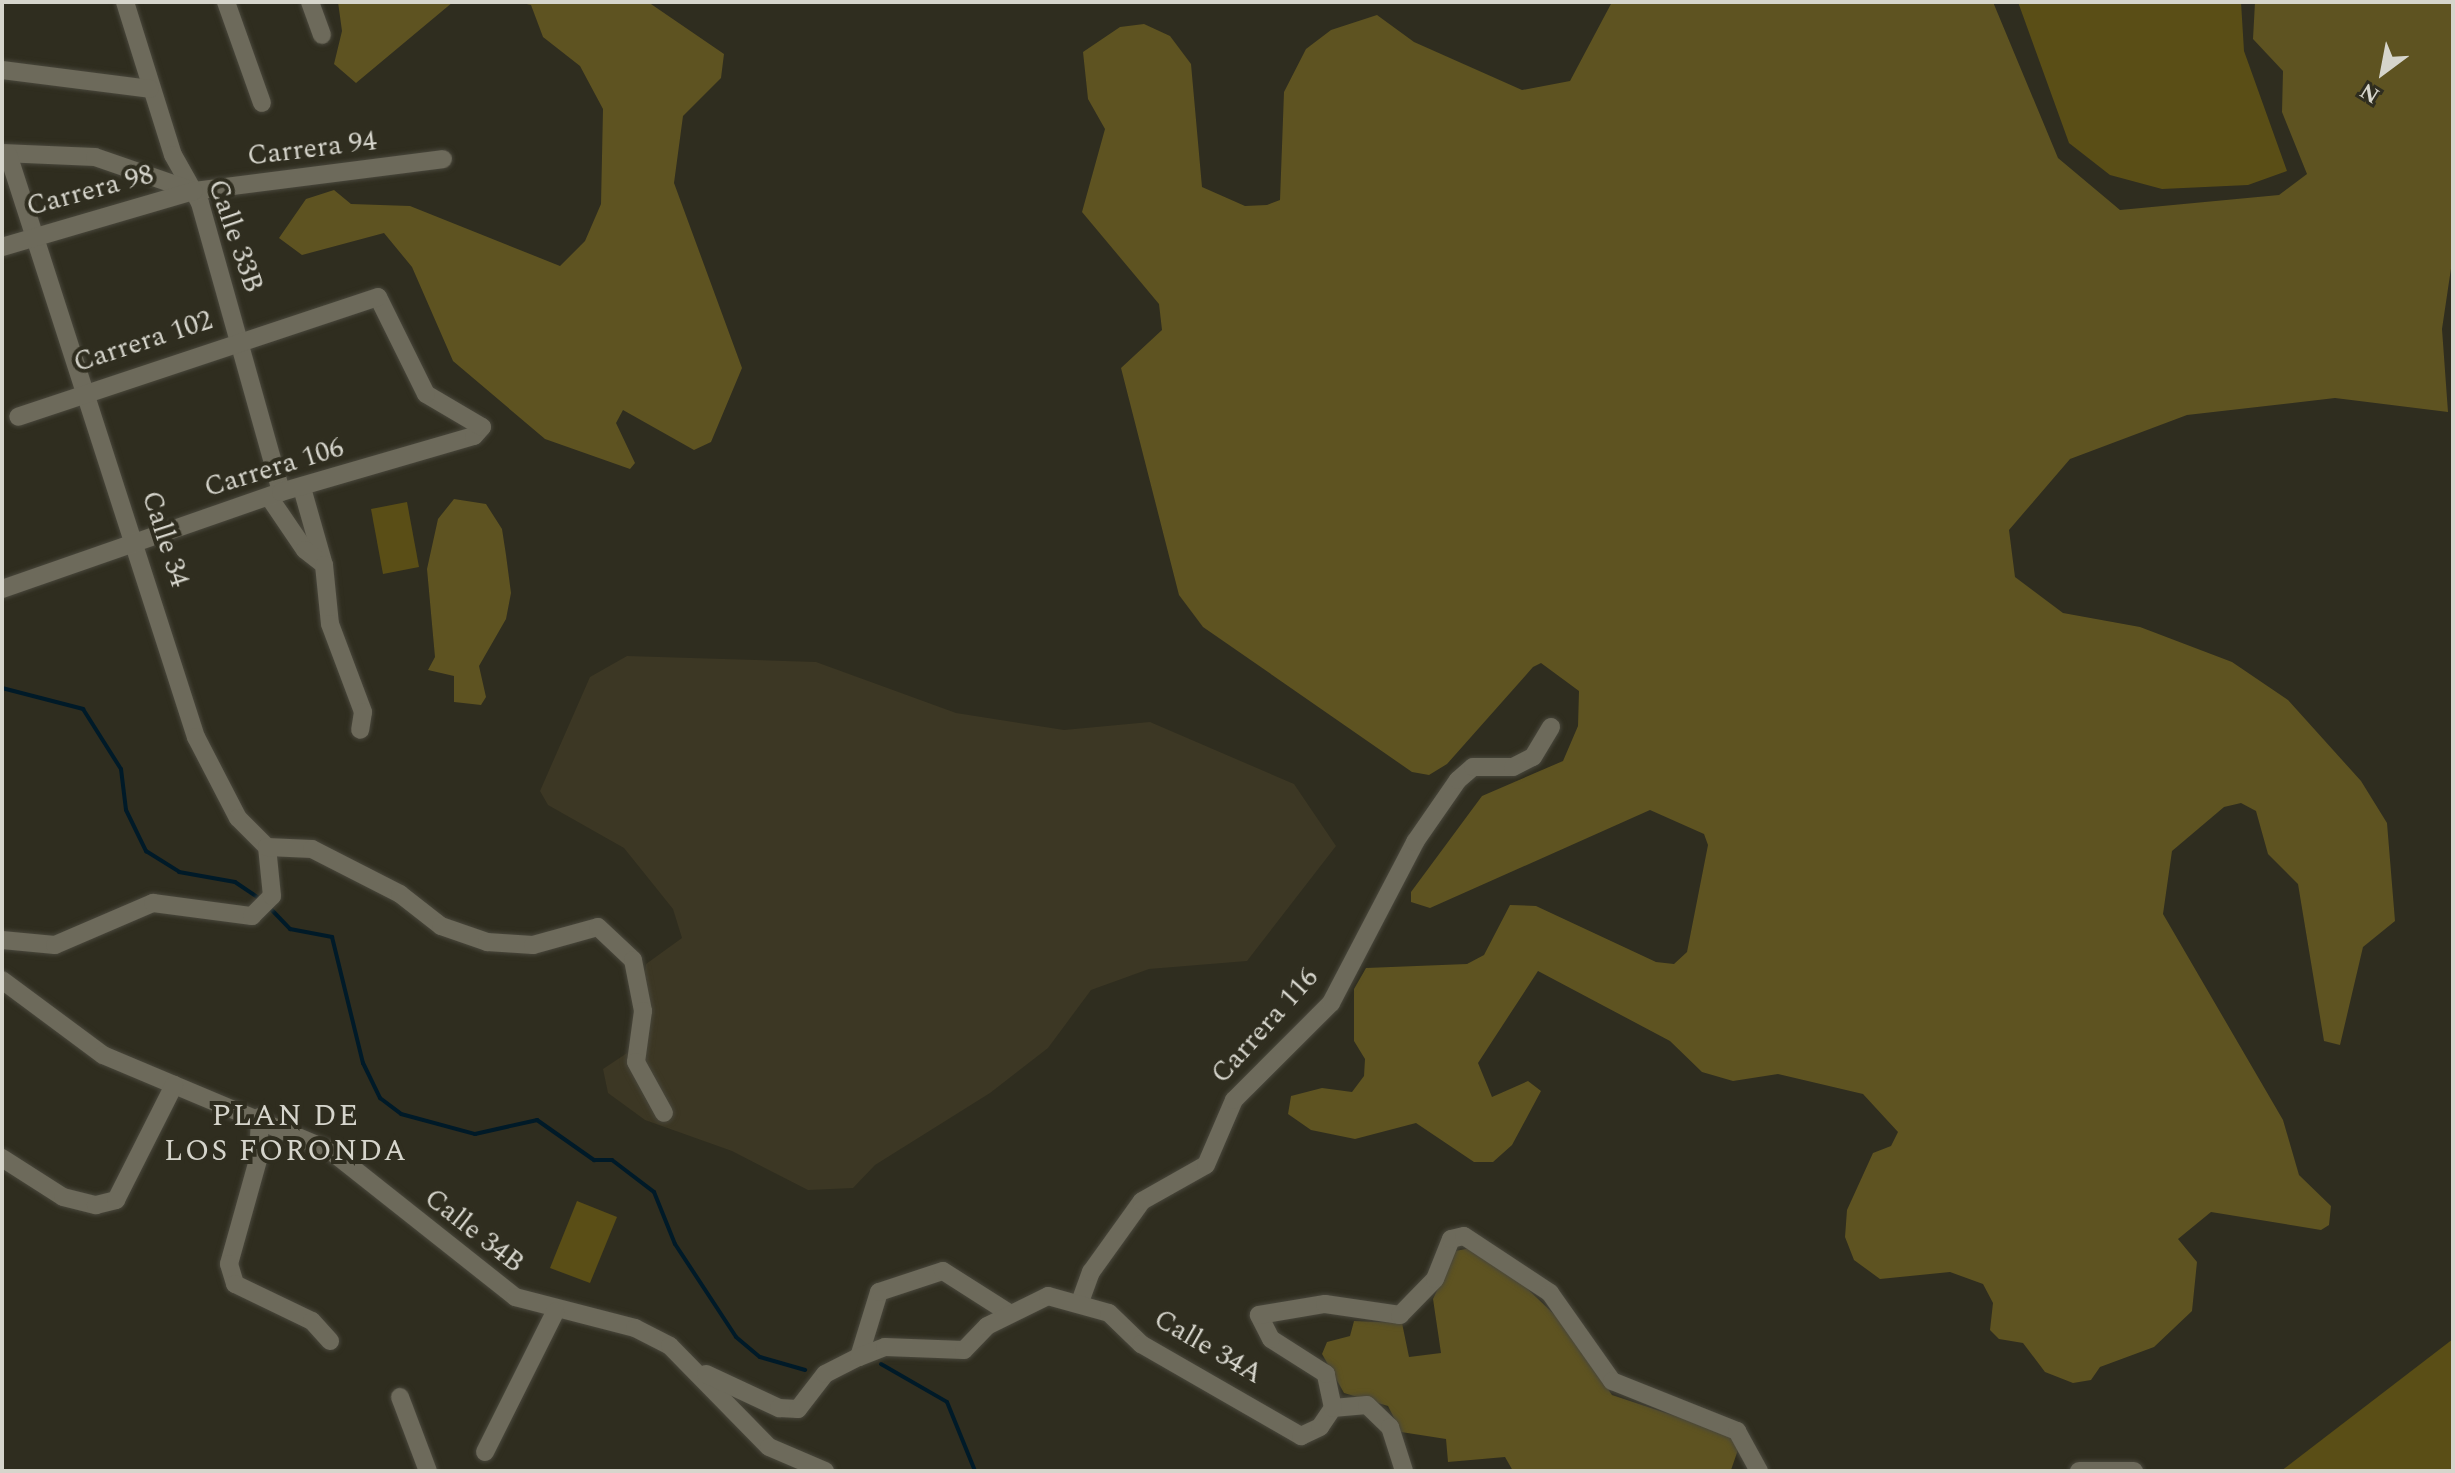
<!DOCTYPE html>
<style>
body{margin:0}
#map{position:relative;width:2455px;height:1473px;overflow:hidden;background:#2f2d1f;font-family:Spectral,serif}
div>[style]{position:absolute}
.built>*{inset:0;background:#3c3724}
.green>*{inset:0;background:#5a4e16}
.forest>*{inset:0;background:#5e5321}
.stream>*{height:4px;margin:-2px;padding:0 2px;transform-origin:2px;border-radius:2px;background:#001a28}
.roads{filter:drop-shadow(0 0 2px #49473c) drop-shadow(0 0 2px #49473c)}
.minor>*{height:18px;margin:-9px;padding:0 9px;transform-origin:9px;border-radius:9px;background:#6d6a5b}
span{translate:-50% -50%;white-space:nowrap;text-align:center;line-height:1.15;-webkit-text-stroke:8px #2f2d1f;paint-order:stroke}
.street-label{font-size:28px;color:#d6d5cc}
.neighbourhood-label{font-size:30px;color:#d6d5cc;letter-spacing:2px}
.frame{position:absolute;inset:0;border:4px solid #d6d5cc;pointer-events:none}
.north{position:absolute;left:2343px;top:32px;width:80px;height:80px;-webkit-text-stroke:6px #2f2d1f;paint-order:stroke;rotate:212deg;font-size:22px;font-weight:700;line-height:32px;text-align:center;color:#d6d5cc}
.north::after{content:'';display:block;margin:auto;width:28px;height:36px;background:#d6d5cc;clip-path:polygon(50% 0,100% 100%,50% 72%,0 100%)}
</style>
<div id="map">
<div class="built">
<div style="clip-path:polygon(627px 656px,816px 662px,956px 713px,1064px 730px,1150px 722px,1294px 784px,1336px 846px,1247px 961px,1149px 969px,1091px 990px,1048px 1048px,990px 1093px,875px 1165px,853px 1188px,808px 1190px,732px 1151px,645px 1120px,608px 1093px,603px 1069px,636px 1047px,646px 964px,682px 938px,673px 909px,624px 848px,548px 805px,540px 791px,590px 677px)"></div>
</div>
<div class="green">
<div style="clip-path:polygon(2018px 2px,2241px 2px,2244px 51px,2287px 171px,2248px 185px,2162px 189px,2110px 175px,2069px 143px)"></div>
<div style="clip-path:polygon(407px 502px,419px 567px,383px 574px,371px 509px)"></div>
<div style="clip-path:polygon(577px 1201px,617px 1217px,590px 1283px,550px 1268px)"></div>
<div style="clip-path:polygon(2453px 1339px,2453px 1471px,2281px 1471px)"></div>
</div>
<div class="forest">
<div style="clip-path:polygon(338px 2px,453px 2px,356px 83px,334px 64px,342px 31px)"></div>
<div style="clip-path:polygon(518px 2px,648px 2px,724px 54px,721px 78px,683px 116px,674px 183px,742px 368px,711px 442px,694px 450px,623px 410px,616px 423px,635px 463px,630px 469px,545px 439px,453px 361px,412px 267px,384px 233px,302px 255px,279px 238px,306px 199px,334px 190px,351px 204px,410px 206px,560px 266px,585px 241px,601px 204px,603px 109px,580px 66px,543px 37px,531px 5px)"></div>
<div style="clip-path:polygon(1612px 2px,1993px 2px,2058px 158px,2120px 210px,2279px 195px,2307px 174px,2282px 112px,2283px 71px,2253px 39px,2255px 2px,2453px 2px,2453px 255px,2442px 329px,2448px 412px,2335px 398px,2187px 415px,2070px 459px,2009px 530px,2015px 577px,2063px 613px,2140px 627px,2232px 662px,2288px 700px,2361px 781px,2387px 823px,2395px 921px,2363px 947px,2340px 1045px,2324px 1041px,2298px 884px,2268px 854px,2256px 811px,2241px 803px,2224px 807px,2172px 851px,2163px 914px,2283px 1120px,2299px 1175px,2331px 1206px,2329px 1225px,2321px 1230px,2211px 1212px,2178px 1239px,2197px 1262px,2192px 1311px,2154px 1347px,2100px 1367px,2091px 1380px,2073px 1383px,2045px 1372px,2023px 1343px,1999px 1339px,1990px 1330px,1993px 1303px,1983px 1284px,1950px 1272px,1880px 1279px,1854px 1260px,1845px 1237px,1847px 1210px,1873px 1153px,1891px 1146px,1898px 1132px,1863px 1094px,1778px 1074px,1733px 1081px,1702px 1072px,1670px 1041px,1538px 971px,1478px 1063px,1492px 1097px,1528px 1081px,1541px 1091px,1512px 1145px,1493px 1162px,1474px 1162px,1416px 1123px,1355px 1139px,1311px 1130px,1288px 1114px,1291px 1096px,1322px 1088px,1352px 1092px,1364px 1076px,1365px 1059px,1354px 1041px,1354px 989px,1366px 968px,1467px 964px,1484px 955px,1510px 905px,1536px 906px,1656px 962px,1674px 964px,1687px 952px,1708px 845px,1704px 834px,1650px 810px,1430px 908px,1411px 902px,1411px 892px,1482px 796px,1563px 761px,1578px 726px,1579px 691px,1541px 663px,1533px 667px,1447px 764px,1429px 775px,1412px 772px,1203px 627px,1179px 595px,1121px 368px,1162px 330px,1159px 304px,1082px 212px,1105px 129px,1088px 99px,1083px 52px,1120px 27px,1144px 24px,1170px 36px,1191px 64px,1202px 187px,1245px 206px,1267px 205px,1280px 200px,1284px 92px,1306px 49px,1331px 30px,1377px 15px,1414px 42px,1522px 90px,1570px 81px)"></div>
<div style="clip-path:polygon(454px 499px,486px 504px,502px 529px,506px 555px,511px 593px,506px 619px,479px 666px,486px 697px,481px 705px,454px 702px,454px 676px,428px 670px,435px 657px,427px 569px,438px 519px)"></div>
<div style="clip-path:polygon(1471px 1248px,1508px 1270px,1561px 1321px,1612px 1395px,1726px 1433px,1739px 1447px,1731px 1470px,1513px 1471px,1505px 1457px,1448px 1462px,1446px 1439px,1401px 1432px,1388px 1406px,1344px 1393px,1322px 1354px,1327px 1342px,1350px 1336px,1354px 1321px,1402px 1323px,1409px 1357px,1441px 1353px,1433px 1299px,1455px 1251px)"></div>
</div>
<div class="stream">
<div style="left:2px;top:688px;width:84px;rotate:14.5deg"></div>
<div style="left:83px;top:709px;width:71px;rotate:57.7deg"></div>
<div style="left:121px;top:769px;width:41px;rotate:83deg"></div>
<div style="left:126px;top:810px;width:46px;rotate:64deg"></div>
<div style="left:146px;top:851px;width:39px;rotate:32deg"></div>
<div style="left:179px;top:872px;width:57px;rotate:10.1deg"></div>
<div style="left:235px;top:882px;width:32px;rotate:34deg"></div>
<div style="left:268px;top:906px;width:32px;rotate:46deg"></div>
<div style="left:290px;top:929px;width:43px;rotate:10.8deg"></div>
<div style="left:332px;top:937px;width:130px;rotate:76.2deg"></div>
<div style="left:363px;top:1063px;width:39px;rotate:64deg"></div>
<div style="left:380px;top:1098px;width:26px;rotate:37deg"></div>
<div style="left:401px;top:1114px;width:77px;rotate:15.1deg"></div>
<div style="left:475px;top:1134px;width:64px;rotate:-12.7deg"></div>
<div style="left:537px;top:1120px;width:70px;rotate:35.1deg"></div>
<div style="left:594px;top:1160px;width:18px"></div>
<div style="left:612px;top:1160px;width:53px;rotate:37.3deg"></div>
<div style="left:654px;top:1192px;width:56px;rotate:68deg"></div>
<div style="left:675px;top:1244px;width:111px;rotate:56.7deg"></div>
<div style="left:736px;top:1337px;width:31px;rotate:40deg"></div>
<div style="left:760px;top:1357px;width:47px;rotate:16.1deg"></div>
<div style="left:881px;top:1364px;width:76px;rotate:29.9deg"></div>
<div style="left:947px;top:1402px;width:74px;rotate:67.9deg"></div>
</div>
<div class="roads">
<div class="minor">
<div style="left:125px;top:2px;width:160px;rotate:72.6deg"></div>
<div style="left:173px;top:155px;width:55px;rotate:60.6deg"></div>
<div style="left:200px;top:203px;width:300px;rotate:74.3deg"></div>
<div style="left:226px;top:2px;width:107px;rotate:70.4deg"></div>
<div style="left:310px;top:2px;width:35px;rotate:70deg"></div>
<div style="left:2px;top:70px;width:149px;rotate:7.3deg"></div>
<div style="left:2px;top:153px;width:93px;rotate:2.5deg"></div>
<div style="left:95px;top:157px;width:105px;rotate:19deg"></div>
<div style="left:194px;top:191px;width:251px;rotate:-7.3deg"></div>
<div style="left:8px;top:154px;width:613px;rotate:72.13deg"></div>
<div style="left:196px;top:737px;width:91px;rotate:62.6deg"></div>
<div style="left:238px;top:818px;width:41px;rotate:45deg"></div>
<div style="left:2px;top:247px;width:200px;rotate:-16.3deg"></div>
<div style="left:302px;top:488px;width:80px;rotate:74.1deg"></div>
<div style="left:269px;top:497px;width:64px;rotate:55.8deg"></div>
<div style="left:305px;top:550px;width:24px;rotate:38deg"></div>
<div style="left:324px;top:565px;width:59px;rotate:84.2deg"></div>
<div style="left:330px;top:624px;width:94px;rotate:69.4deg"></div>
<div style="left:363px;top:712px;width:18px;rotate:99deg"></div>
<div style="left:2px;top:589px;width:295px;rotate:-19.2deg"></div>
<div style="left:281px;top:492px;width:201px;rotate:-16.2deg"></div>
<div style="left:474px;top:436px;width:12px;rotate:-48deg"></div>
<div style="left:482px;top:427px;width:65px;rotate:-149.5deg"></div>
<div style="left:426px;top:394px;width:108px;rotate:-116.3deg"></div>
<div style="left:378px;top:297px;width:379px;rotate:161.6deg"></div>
<div style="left:2px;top:940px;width:53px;rotate:5.4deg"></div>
<div style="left:55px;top:945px;width:107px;rotate:-23.2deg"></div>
<div style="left:153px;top:903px;width:100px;rotate:7.5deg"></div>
<div style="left:252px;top:916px;width:28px;rotate:-45deg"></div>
<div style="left:272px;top:896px;width:49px;rotate:-95.8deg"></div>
<div style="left:267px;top:847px;width:45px;rotate:2.5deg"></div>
<div style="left:312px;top:849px;width:99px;rotate:27.1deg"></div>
<div style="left:400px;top:894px;width:52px;rotate:38deg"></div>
<div style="left:441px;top:926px;width:49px;rotate:19.2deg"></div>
<div style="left:487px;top:942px;width:46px;rotate:3.7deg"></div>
<div style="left:533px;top:945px;width:67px;rotate:-15.5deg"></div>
<div style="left:598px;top:927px;width:48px;rotate:43.3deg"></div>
<div style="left:633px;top:960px;width:52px;rotate:78.9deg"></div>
<div style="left:643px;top:1011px;width:51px;rotate:97.8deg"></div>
<div style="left:636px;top:1062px;width:58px;rotate:61.2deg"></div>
<div style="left:2px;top:980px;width:126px;rotate:36.6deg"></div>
<div style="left:103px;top:1055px;width:247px;rotate:22.8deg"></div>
<div style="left:331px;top:1151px;width:235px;rotate:38.4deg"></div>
<div style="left:515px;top:1297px;width:124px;rotate:14.5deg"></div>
<div style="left:635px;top:1328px;width:39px;rotate:27deg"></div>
<div style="left:670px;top:1346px;width:141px;rotate:45.6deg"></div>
<div style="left:769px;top:1447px;width:61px;rotate:23.2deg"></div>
<div style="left:260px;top:1117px;width:43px;rotate:92.7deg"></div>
<div style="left:258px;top:1160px;width:108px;rotate:105.6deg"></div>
<div style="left:229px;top:1264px;width:21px;rotate:73deg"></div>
<div style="left:235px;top:1284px;width:85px;rotate:25.7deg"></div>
<div style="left:312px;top:1321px;width:27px;rotate:48deg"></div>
<div style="left:2px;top:1158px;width:72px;rotate:32.6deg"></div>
<div style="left:63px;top:1197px;width:34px;rotate:14deg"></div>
<div style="left:96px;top:1205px;width:21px;rotate:-14deg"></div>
<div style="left:116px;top:1200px;width:129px;rotate:-63.2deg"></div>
<div style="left:1080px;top:1302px;width:32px;rotate:-70deg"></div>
<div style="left:1091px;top:1272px;width:87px;rotate:-54.3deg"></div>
<div style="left:1142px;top:1201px;width:73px;rotate:-29.4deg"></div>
<div style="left:1206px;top:1165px;width:71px;rotate:-66.7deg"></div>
<div style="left:1234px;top:1100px;width:137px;rotate:-45deg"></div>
<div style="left:1331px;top:1003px;width:182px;rotate:-62.4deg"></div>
<div style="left:1415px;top:842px;width:75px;rotate:-55.3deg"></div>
<div style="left:1458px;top:780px;width:20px;rotate:-41deg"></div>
<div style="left:1473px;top:767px;width:40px"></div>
<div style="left:1513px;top:767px;width:22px;rotate:-27deg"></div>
<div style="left:1533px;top:757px;width:35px;rotate:-59deg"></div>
<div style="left:859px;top:1357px;width:68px;rotate:-72.9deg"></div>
<div style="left:879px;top:1292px;width:67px;rotate:-18.2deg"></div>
<div style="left:943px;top:1271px;width:78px;rotate:32.5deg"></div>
<div style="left:706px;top:1374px;width:81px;rotate:25deg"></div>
<div style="left:779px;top:1408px;width:19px;rotate:3deg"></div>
<div style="left:798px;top:1409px;width:44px;rotate:-52.4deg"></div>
<div style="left:825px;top:1374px;width:38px;rotate:-27deg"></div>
<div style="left:859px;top:1357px;width:28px;rotate:-21deg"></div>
<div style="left:885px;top:1347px;width:79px;rotate:2.2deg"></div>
<div style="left:964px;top:1350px;width:33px;rotate:-46deg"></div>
<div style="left:987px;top:1326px;width:68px;rotate:-26.2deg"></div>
<div style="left:1048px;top:1296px;width:63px;rotate:15.6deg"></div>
<div style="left:1109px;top:1313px;width:45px;rotate:44.1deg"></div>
<div style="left:1141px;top:1344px;width:185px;rotate:29.9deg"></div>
<div style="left:1301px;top:1436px;width:21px;rotate:-25deg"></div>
<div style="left:1320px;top:1427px;width:23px;rotate:-56deg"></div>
<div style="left:1333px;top:1408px;width:34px;rotate:-5deg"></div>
<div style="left:1367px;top:1405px;width:32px;rotate:44deg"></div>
<div style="left:1390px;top:1427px;width:46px;rotate:72.3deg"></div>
<div style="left:400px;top:1397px;width:79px;rotate:69.3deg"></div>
<div style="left:1333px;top:1408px;width:35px;rotate:-102deg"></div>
<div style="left:1326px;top:1374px;width:65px;rotate:-147.5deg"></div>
<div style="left:1271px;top:1339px;width:27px;rotate:-117deg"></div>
<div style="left:1259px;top:1315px;width:67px;rotate:-9.5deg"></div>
<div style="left:1325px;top:1304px;width:76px;rotate:8.3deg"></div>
<div style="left:1400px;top:1315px;width:50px;rotate:-45.8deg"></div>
<div style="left:1435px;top:1279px;width:43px;rotate:-68.2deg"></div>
<div style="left:1451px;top:1239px;width:13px;rotate:-13deg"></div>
<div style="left:1464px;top:1236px;width:103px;rotate:33.5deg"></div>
<div style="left:1550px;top:1293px;width:108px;rotate:54.8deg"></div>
<div style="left:1612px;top:1381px;width:135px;rotate:21.8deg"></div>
<div style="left:1737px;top:1431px;width:46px;rotate:61.2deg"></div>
<div style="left:485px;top:1452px;width:157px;rotate:-63.4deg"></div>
<div style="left:2079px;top:1471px;width:55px"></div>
</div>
</div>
<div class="street-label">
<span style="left:312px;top:149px;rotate:-7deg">Carrera 94</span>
<span style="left:90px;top:191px;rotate:-15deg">Carrera 98</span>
<span style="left:235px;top:236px;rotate:71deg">Calle 33B</span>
<span style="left:143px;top:342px;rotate:-18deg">Carrera 102</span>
<span style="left:274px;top:468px;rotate:-17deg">Carrera 106</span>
<span style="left:165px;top:539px;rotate:72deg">Calle 34</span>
<span style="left:1265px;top:1026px;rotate:-48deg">Carrera 116</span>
<span style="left:474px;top:1231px;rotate:38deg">Calle 34B</span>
<span style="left:1208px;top:1347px;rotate:30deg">Calle 34A</span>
</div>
<div class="neighbourhood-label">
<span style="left:286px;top:1133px">PLAN DE<br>LOS FORONDA</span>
</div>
<div class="frame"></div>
<div class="north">N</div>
</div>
